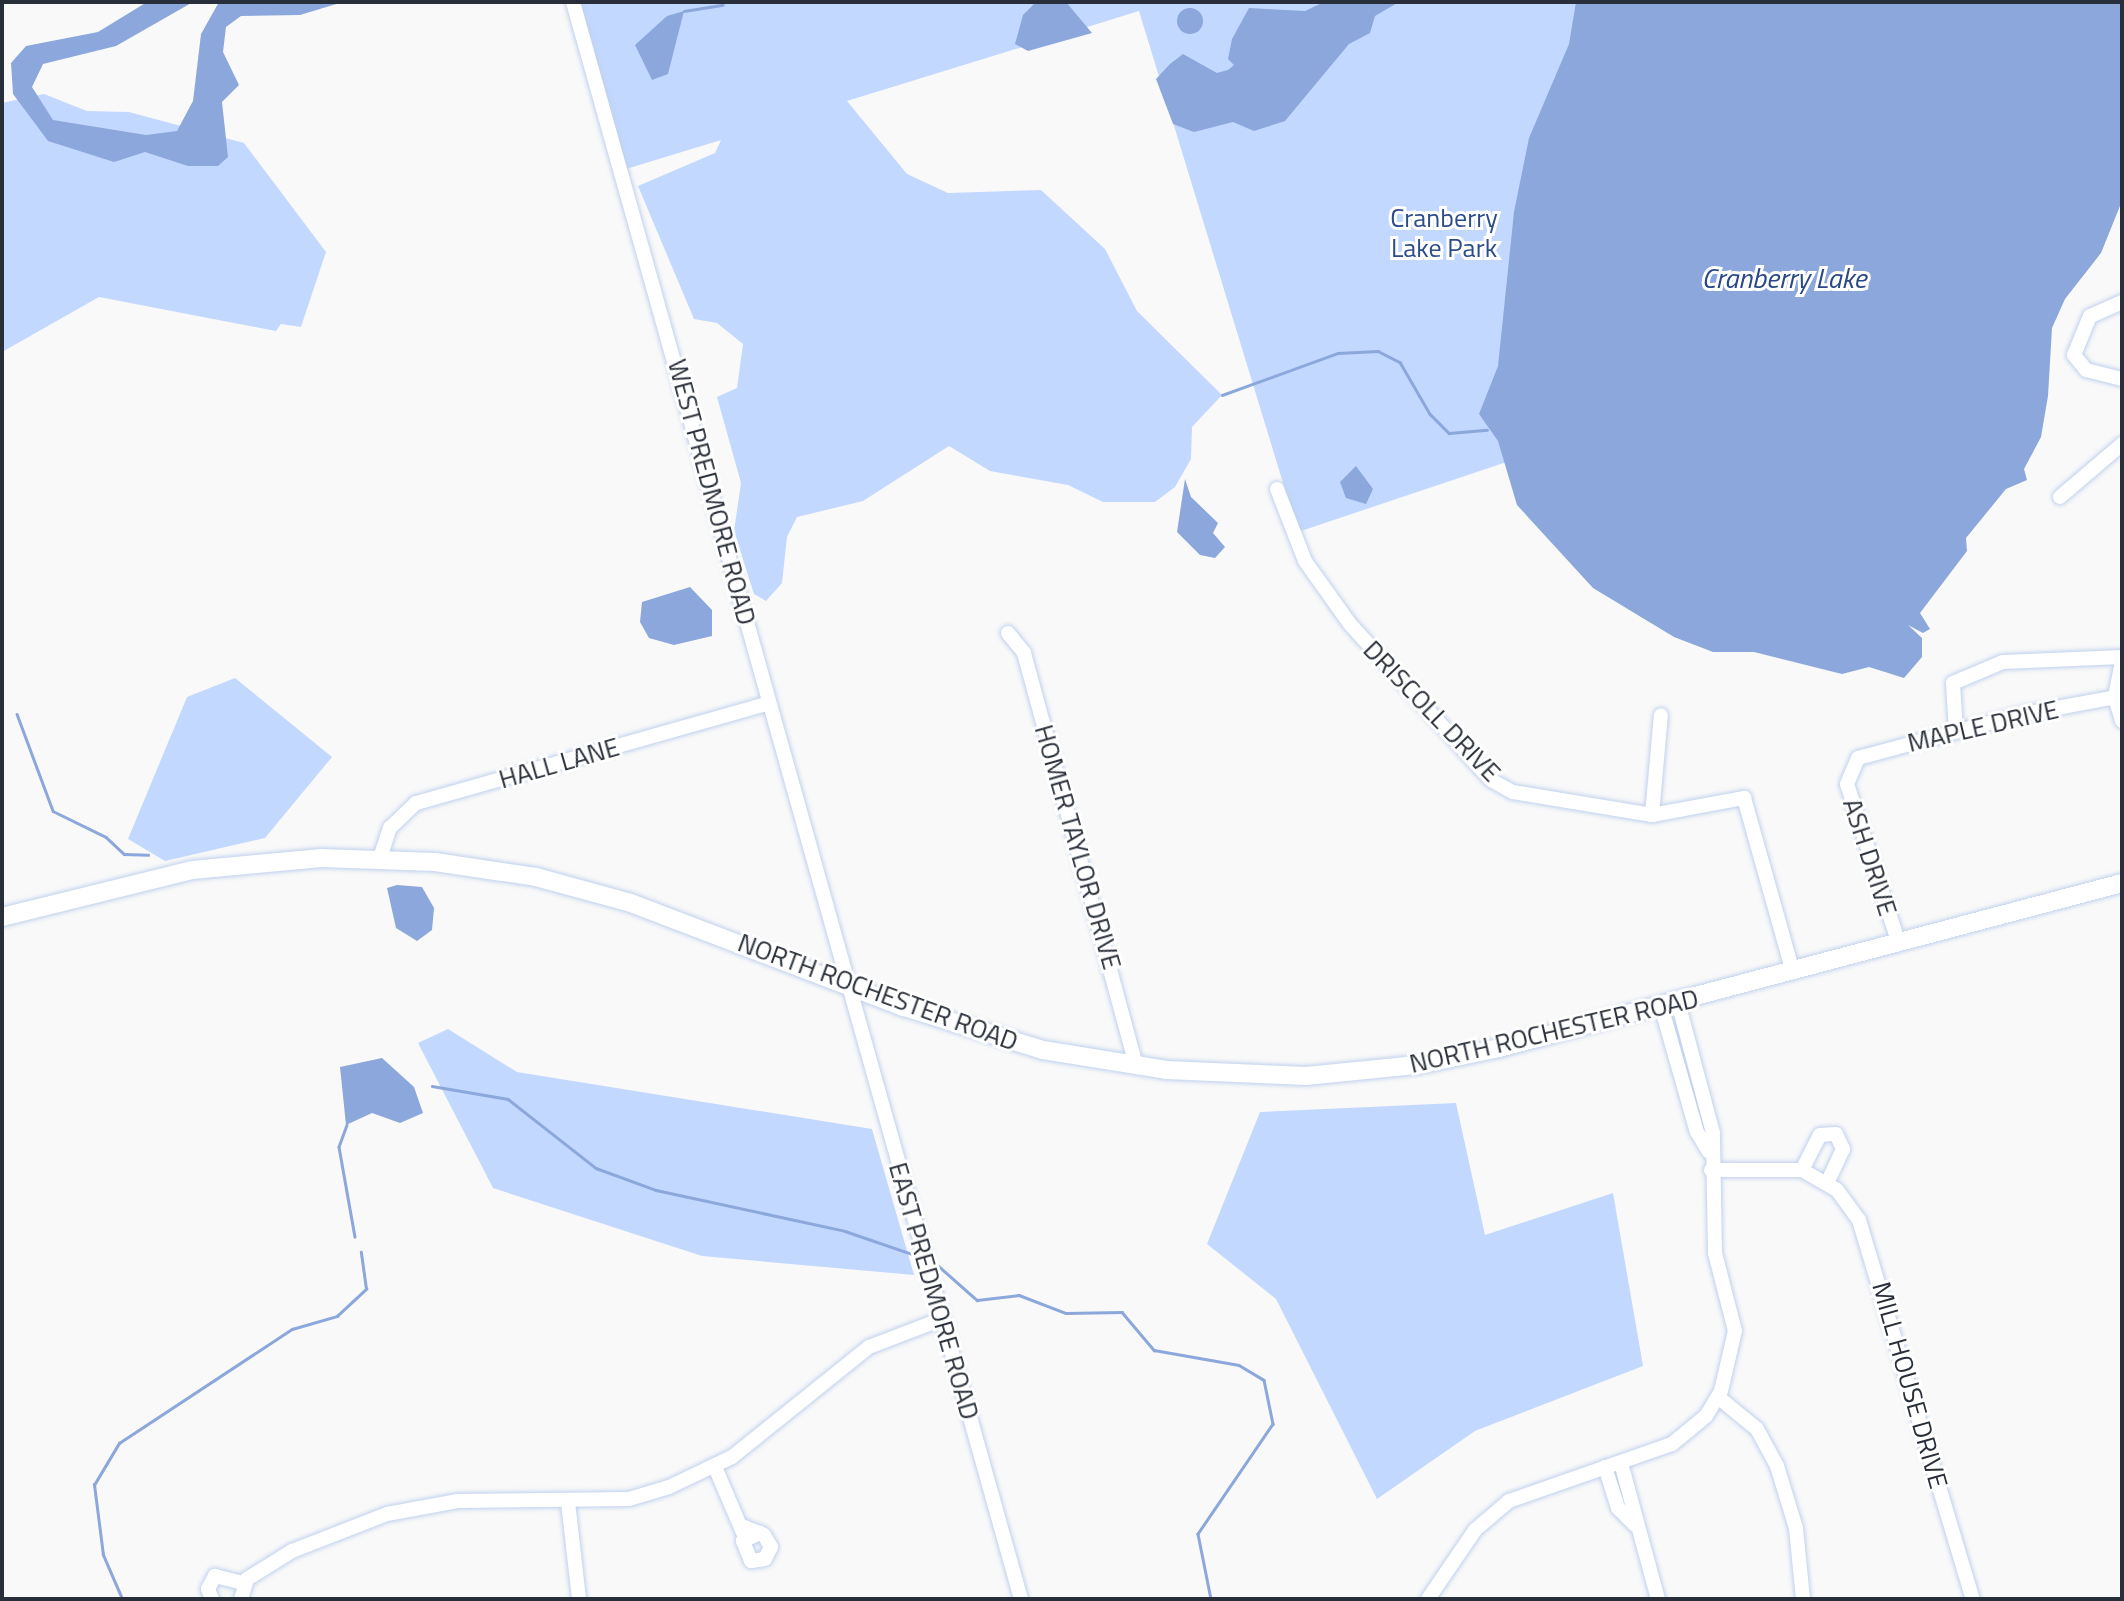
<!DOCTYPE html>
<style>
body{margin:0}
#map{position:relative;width:2124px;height:1601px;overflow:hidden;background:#f9f9f9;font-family:"Titillium Web",sans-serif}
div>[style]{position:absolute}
.green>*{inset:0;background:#c3d8fe}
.water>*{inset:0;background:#8ba7db}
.round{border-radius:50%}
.stream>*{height:2.5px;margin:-1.25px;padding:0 1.25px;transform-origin:1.25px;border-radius:1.25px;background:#8ba7db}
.roads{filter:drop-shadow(0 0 2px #c1d1ee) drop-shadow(0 0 2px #c1d1ee)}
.minor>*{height:14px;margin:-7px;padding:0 7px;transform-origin:7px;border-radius:7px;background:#fff}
.major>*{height:18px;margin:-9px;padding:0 9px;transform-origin:9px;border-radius:9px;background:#fff}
span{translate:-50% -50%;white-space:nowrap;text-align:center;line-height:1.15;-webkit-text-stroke:6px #fff;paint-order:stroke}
.park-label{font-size:26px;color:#2b4c8b}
.street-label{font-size:26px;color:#292f3a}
.water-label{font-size:28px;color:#284887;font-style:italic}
.frame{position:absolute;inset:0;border:4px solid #292f3a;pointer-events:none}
</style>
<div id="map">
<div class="green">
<div style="clip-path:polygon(577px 2px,1613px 2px,1724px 389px,1298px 532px,1139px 11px,847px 101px,907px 174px,948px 193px,1041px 190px,1105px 249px,1137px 311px,1222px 395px,1192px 427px,1191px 459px,1175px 487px,1155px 502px,1103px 502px,1068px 485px,990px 471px,949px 446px,863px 501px,797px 517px,787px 537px,782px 583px,766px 601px,754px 594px,734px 531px,741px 483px,717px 397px,737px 388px,743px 344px,717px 323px,694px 319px,638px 186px,715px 153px,721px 140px,626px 169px)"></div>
<div style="clip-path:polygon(44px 94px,87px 111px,129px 112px,244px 143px,326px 252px,301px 327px,281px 324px,276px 331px,99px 297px,2px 352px,2px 103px)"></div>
<div style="clip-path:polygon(235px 678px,332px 757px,265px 838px,165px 861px,128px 839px,187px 697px)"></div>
<div style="clip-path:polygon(448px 1029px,517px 1072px,872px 1129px,914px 1275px,702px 1256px,493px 1188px,418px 1043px)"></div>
<div style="clip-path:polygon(1456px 1103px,1485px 1235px,1613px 1193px,1643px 1366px,1475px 1431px,1377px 1499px,1276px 1299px,1207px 1244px,1260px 1112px)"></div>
</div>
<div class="water">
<div style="clip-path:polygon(147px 2px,193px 2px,116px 46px,43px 64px,32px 87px,53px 120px,146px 135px,177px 131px,193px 101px,201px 34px,219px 2px,343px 2px,300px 15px,241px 16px,226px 27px,223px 52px,239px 85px,222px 102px,228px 157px,218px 166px,188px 166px,145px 152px,114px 162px,48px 141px,13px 94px,11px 63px,26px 46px,98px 32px)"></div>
<div style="clip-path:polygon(1036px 2px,1066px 2px,1092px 33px,1028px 51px,1015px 44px,1023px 15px)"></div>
<div style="clip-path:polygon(1324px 2px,1399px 2px,1375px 16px,1370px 33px,1349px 44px,1285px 121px,1254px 131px,1233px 122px,1194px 132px,1173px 124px,1156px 79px,1170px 64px,1183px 54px,1217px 73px,1228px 70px,1234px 65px,1228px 59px,1232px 39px,1249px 8px,1305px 11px)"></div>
<div style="clip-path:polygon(1576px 2px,2122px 2px,2122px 201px,2101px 253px,2065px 299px,2052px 328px,2048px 396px,2041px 437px,2024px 469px,2027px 480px,2006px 489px,1966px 538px,1967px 551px,1920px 613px,1930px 629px,1923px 633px,1908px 625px,1922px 638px,1922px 657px,1904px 678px,1869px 667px,1842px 674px,1754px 652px,1713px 652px,1674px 637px,1593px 588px,1517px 505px,1498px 441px,1479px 414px,1498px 366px,1514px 212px,1529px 138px,1569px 44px)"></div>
<div class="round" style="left:1177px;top:8px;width:26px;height:26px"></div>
<div style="clip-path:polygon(684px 11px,668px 74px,652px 80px,635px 45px,667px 16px)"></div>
<div style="clip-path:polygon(1356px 466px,1373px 489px,1366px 504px,1346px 498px,1340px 482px)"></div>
<div style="clip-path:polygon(1185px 479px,1191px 497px,1218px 523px,1213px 533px,1225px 547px,1215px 558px,1200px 555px,1177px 532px)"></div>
<div style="clip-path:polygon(690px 587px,712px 610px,712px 636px,674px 645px,649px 638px,640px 622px,642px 602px)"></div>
<div style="clip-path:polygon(397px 885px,422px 887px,434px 908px,432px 930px,417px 941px,396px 928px,387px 888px)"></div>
<div style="clip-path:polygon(382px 1058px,414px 1087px,423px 1113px,400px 1123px,372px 1113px,346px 1125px,340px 1067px)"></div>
</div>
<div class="stream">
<div style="left:684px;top:11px;width:39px;rotate:-9deg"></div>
<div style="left:1222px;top:395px;width:123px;rotate:-19.9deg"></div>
<div style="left:1338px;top:353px;width:40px;rotate:-2.9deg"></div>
<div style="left:1378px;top:351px;width:25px;rotate:27deg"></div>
<div style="left:1400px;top:362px;width:60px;rotate:60deg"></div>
<div style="left:1430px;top:414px;width:27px;rotate:45deg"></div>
<div style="left:1449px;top:433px;width:38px;rotate:-5deg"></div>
<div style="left:17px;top:714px;width:103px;rotate:69.6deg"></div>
<div style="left:53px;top:811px;width:59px;rotate:26.1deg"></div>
<div style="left:106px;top:837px;width:25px;rotate:43deg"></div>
<div style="left:124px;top:854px;width:24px;rotate:2deg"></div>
<div style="left:432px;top:1086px;width:77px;rotate:9.7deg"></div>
<div style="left:508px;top:1099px;width:112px;rotate:38.1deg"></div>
<div style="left:596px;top:1168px;width:64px;rotate:20.1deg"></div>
<div style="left:656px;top:1190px;width:193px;rotate:12.2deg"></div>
<div style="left:845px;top:1231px;width:74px;rotate:18.9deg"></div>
<div style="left:347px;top:1125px;width:23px;rotate:110deg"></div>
<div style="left:339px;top:1147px;width:91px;rotate:79.9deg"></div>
<div style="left:933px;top:1261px;width:59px;rotate:41.6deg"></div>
<div style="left:977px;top:1300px;width:42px;rotate:-6.8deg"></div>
<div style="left:1019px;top:1295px;width:50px;rotate:21deg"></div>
<div style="left:1066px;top:1313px;width:56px;rotate:-1deg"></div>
<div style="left:1122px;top:1312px;width:50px;rotate:49.9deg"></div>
<div style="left:1154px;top:1350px;width:86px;rotate:10deg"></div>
<div style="left:1239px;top:1365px;width:29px;rotate:31deg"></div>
<div style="left:1264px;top:1380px;width:45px;rotate:78.4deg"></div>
<div style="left:1273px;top:1424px;width:133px;rotate:124.3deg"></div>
<div style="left:1198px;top:1534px;width:66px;rotate:78.7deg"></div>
<div style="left:122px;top:1599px;width:48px;rotate:-113.4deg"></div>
<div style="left:103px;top:1555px;width:71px;rotate:-97.3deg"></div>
<div style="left:94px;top:1485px;width:49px;rotate:-59.2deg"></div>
<div style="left:119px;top:1443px;width:207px;rotate:-33.4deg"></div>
<div style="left:292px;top:1329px;width:47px;rotate:-16.1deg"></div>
<div style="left:337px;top:1316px;width:40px;rotate:-43deg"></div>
<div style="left:366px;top:1289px;width:37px;rotate:-98deg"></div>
</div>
<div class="roads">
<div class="minor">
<div style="left:573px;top:2px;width:1659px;rotate:74.33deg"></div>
<div style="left:2122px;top:302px;width:35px;rotate:156deg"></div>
<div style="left:2090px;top:316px;width:42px;rotate:112.3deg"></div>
<div style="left:2074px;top:355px;width:19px;rotate:51deg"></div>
<div style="left:2086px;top:370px;width:37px;rotate:14deg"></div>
<div style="left:1277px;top:489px;width:77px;rotate:68.7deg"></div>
<div style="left:1305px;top:561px;width:77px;rotate:54.5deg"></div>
<div style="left:1350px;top:624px;width:210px;rotate:47.9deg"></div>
<div style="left:1491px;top:780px;width:25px;rotate:29deg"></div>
<div style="left:1513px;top:792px;width:141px;rotate:9.4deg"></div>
<div style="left:1652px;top:815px;width:94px;rotate:-10.5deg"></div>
<div style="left:1744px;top:798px;width:181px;rotate:74.3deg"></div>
<div style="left:2060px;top:497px;width:82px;rotate:-40.5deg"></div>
<div style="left:1008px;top:633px;width:26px;rotate:51deg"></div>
<div style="left:1024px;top:653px;width:428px;rotate:74.8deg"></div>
<div style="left:2122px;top:661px;width:38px;rotate:101deg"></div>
<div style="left:2115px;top:698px;width:24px;rotate:73deg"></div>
<div style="left:1956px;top:731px;width:48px;rotate:-93.6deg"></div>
<div style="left:1953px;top:683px;width:54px;rotate:-22.8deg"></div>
<div style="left:2003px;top:662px;width:119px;rotate:-2.4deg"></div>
<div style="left:1652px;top:815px;width:100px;rotate:-84.9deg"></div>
<div style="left:380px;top:858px;width:32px;rotate:-72deg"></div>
<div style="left:390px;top:828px;width:36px;rotate:-44deg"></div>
<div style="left:416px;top:803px;width:367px;rotate:-15.8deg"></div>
<div style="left:1899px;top:944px;width:168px;rotate:-108deg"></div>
<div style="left:1847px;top:784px;width:28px;rotate:-67deg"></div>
<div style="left:1858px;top:758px;width:167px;rotate:-15deg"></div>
<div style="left:2019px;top:715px;width:105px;rotate:-10.5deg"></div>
<div style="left:1661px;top:1006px;width:131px;rotate:74.1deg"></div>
<div style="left:1697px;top:1132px;width:23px;rotate:59deg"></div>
<div style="left:1711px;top:1170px;width:91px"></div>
<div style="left:1802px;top:1170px;width:40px;rotate:29.7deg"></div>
<div style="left:1837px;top:1190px;width:37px;rotate:54deg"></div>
<div style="left:1859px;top:1220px;width:396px;rotate:73.3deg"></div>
<div style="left:1802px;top:1170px;width:39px;rotate:-63deg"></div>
<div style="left:1820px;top:1135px;width:16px;rotate:-4deg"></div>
<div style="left:1836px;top:1134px;width:17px;rotate:65deg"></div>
<div style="left:1843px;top:1149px;width:38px;rotate:115deg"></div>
<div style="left:1718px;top:1397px;width:50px;rotate:39.4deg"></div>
<div style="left:1757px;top:1429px;width:42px;rotate:61.6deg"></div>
<div style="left:1777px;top:1466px;width:65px;rotate:73deg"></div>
<div style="left:1796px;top:1528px;width:71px;rotate:84.4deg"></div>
<div style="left:1621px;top:1463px;width:141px;rotate:74.8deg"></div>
<div style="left:715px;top:1467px;width:74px;rotate:66.9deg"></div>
<div style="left:1605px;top:1467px;width:43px;rotate:72.4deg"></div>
<div style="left:1618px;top:1508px;width:24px;rotate:45deg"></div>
<div style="left:568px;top:1502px;width:98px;rotate:83.5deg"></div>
<div style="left:745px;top:1527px;width:7px;rotate:27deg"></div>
<div style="left:751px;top:1530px;width:9px;rotate:18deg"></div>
<div style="left:760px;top:1533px;width:4px;rotate:27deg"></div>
<div style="left:764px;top:1535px;width:14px;rotate:60deg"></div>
<div style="left:771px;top:1547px;width:13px;rotate:117deg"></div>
<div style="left:765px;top:1559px;width:14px;rotate:172deg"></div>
<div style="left:751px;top:1561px;width:22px;rotate:-112deg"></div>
<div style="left:743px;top:1541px;width:19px;rotate:-25deg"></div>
<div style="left:212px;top:1599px;width:11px;rotate:-112deg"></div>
<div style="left:208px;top:1589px;width:15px;rotate:-62deg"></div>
<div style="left:215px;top:1576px;width:29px;rotate:14deg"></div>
<div style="left:241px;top:1599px;width:21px;rotate:-73deg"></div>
<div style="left:247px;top:1579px;width:53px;rotate:-31.9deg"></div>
<div style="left:292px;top:1551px;width:102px;rotate:-21.3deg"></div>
<div style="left:387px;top:1514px;width:72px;rotate:-10.4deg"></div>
<div style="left:458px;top:1501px;width:171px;rotate:-0.7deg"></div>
<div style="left:629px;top:1499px;width:42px;rotate:-16.7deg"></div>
<div style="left:669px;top:1487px;width:70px;rotate:-25.5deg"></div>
<div style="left:732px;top:1457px;width:176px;rotate:-38.8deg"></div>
<div style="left:869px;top:1347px;width:78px;rotate:-21deg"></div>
<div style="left:1428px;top:1599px;width:83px;rotate:-55.7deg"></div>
<div style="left:1475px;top:1530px;width:45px;rotate:-40.5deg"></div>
<div style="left:1509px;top:1501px;width:173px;rotate:-19.3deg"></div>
<div style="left:1672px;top:1444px;width:44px;rotate:-39.5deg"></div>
<div style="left:1706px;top:1416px;width:29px;rotate:-59deg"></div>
<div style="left:1721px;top:1391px;width:62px;rotate:-76.9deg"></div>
<div style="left:1735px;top:1331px;width:81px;rotate:-104.4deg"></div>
<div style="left:1715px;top:1253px;width:120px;rotate:-91deg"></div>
<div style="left:1713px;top:1133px;width:136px;rotate:-105deg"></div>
</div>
<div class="major">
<div style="left:2px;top:917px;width:196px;rotate:-13.9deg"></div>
<div style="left:192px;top:870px;width:130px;rotate:-5.3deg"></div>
<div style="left:321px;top:858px;width:114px;rotate:2deg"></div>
<div style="left:435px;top:862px;width:102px;rotate:8.4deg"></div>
<div style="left:536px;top:877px;width:98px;rotate:15.3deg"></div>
<div style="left:631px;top:903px;width:292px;rotate:20.9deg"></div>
<div style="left:904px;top:1007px;width:145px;rotate:17.2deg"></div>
<div style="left:1043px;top:1050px;width:125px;rotate:9.2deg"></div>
<div style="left:1166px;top:1070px;width:140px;rotate:2.5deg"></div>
<div style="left:1306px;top:1076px;width:112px;rotate:-5.7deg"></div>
<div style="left:1417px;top:1065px;width:84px;rotate:-11.7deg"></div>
<div style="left:1499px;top:1048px;width:644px;rotate:-14.83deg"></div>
</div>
</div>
<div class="park-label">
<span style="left:1444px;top:233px">Cranberry<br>Lake Park</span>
</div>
<div class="street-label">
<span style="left:712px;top:492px;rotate:75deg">WEST PREDMORE ROAD</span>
<span style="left:1432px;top:711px;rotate:46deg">DRISCOLL DRIVE</span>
<span style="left:1983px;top:726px;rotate:-13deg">MAPLE DRIVE</span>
<span style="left:559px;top:763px;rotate:-16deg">HALL LANE</span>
<span style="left:1078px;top:847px;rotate:74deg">HOMER TAYLOR DRIVE</span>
<span style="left:1870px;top:857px;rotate:72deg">ASH DRIVE</span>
<span style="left:878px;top:992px;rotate:20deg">NORTH ROCHESTER ROAD</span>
<span style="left:1554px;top:1031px;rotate:-13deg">NORTH ROCHESTER ROAD</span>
<span style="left:934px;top:1291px;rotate:74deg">EAST PREDMORE ROAD</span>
<span style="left:1910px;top:1385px;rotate:74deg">MILL HOUSE DRIVE</span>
</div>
<div class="water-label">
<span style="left:1784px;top:278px">Cranberry Lake</span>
</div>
<div class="frame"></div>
</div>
